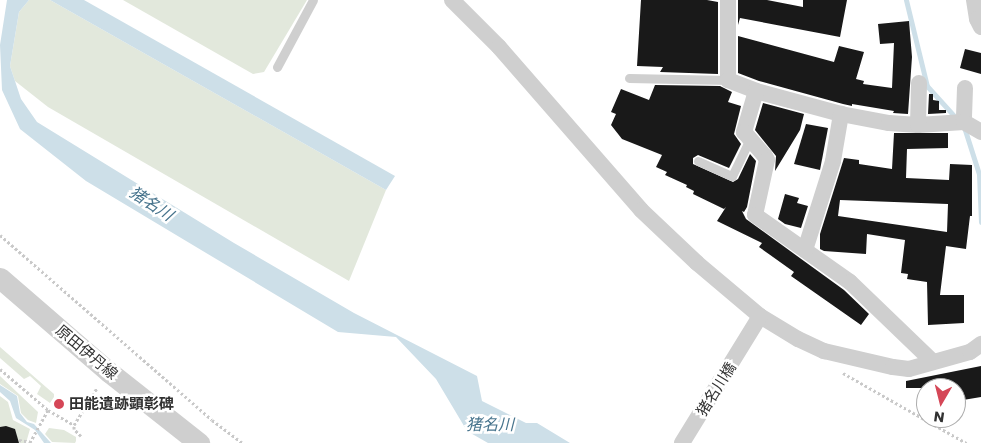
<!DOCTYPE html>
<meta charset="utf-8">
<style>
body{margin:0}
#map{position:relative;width:981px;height:443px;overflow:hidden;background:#fff;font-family:Poppins,"Noto Sans JP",sans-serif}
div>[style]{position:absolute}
.green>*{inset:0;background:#e2e8dc}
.water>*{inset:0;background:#cddfe8}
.stream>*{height:5px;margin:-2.5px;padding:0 2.5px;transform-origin:2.5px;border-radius:2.5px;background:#cddfe8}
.building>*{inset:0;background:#191919}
.path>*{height:3px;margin-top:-1.5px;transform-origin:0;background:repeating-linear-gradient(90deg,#c9c9c9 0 2.5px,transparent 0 5px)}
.service>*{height:9px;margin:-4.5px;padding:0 4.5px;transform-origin:4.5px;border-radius:4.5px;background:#cfcfcf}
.minor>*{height:16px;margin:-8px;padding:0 8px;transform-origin:8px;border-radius:8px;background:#cfcfcf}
.tertiary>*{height:21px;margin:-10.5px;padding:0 10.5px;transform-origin:10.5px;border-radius:10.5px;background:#cfcfcf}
.dots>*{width:14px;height:14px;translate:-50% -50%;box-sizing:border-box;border:2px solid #fff;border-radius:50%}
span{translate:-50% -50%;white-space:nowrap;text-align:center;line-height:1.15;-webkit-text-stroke:5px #fff;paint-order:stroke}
.street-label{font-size:15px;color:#323232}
.poi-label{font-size:15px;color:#323232;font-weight:700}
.left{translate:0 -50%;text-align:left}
.water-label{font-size:16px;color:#47748d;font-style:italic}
.north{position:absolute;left:916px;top:378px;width:50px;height:50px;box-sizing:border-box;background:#fff;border:1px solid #adadad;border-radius:50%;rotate:188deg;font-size:14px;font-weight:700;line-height:20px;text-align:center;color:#323232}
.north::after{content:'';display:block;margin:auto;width:18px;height:22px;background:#d54757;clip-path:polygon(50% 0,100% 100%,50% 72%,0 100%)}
</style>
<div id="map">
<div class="green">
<div style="clip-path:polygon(29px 0,50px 0,386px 190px,349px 281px,48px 107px,15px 81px,10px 66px,19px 12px)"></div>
<div style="clip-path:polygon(123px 0,307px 0,264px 72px,253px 74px)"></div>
<div style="clip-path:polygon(0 347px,54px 394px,54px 397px,50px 403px,37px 394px,41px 386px,30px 376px,24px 379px,0 358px)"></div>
<div style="clip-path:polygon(0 376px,38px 412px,36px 423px,28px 420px,21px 413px,18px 396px,0 384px)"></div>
<div style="clip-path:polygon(0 396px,8px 402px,13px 420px,30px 429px,26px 443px,0 443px)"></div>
<div style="clip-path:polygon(49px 428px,64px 430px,76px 437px,76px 441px,75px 443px,52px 442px,45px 434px)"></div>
</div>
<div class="water">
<div style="clip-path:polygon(7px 0,29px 0,19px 12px,10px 66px,21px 99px,37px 122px,234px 243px,354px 313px,477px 376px,482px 401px,526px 423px,537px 423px,570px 443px,488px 443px,467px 431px,436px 379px,396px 337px,338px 332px,86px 181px,20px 129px,2px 90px,0 45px)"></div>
<div style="clip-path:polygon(50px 0,84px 0,395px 176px,386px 190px)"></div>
<div style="clip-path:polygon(0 385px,17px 396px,20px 413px,27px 422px,34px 424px,51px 443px,44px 443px,35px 430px,16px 418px,10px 401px,0 392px)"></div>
</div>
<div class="stream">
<div style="left:906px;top:0;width:89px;rotate:76.3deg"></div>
<div style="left:927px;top:86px;width:43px;rotate:47.8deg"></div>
<div style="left:964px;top:127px;width:49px;rotate:72.3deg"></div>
<div style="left:979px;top:174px;width:48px;rotate:87.6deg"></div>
</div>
<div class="building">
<div style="clip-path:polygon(641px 0,707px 0,718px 2px,718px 74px,660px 72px,663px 67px,637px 66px)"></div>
<div style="clip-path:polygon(738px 0,767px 0,803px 7px,803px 0,847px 0,840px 37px,740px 18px,738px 25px)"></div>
<div style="clip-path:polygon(909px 21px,912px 57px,908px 114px,893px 113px,894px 111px,852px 104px,852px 106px,843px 104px,759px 81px,738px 73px,738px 36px,834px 62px,839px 46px,864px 52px,856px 79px,864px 81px,863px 84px,892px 88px,894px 43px,880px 44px,878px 24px)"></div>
<div style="clip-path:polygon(965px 49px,981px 53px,981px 74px,960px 68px)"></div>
<div style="clip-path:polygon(655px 85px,720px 86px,732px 92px,728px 102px,741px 106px,734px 134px,741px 144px,729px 168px,698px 155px,693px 158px,693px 164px,733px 182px,738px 179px,750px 154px,756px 161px,747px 207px,744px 212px,742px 211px,746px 219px,844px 290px,869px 314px,861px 325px,791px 276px,794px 272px,759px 247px,762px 243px,717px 221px,726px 207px,724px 209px,693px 194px,694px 191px,686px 187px,687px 185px,665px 175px,667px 172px,656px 167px,662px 155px,622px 139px,611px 125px,616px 114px,611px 112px,621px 89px,649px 100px)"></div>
<div style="clip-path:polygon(929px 94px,933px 94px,933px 100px,939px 101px,939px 110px,946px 110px,946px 113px,928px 114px)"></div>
<div style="clip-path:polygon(763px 103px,804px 114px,800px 130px,775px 171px,776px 156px,755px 130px)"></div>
<div style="clip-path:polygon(806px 124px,828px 128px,820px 170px,794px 164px)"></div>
<div style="clip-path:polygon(evenodd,894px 133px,948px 133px,948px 148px,907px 149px,906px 178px,949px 180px,950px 164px,972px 165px,972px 216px,970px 216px,966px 249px,946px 246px,940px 295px,964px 295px,964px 323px,928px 325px,927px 282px,907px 279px,908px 274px,901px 273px,905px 240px,867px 234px,866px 254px,824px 251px,820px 249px,820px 234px,844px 158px,859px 160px,859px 164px,892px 169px,894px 133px,840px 200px,948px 204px,947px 232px,838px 216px,840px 200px)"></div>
<div style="clip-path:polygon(785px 194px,799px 198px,797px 203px,808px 206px,801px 228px,785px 224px,778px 219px)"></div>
<div style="clip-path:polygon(981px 366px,981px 397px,957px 401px,956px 388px,906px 388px,906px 381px)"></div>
<div style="clip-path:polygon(0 427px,6px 426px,15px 429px,19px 443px,0 443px)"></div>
</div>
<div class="path">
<div style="left:0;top:235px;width:281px;rotate:41.1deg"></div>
<div style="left:212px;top:420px;width:39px;rotate:37deg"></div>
<div style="left:0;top:369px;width:63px;rotate:40.5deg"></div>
<div style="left:48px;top:410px;width:38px;rotate:119deg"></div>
<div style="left:843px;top:373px;width:142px;rotate:29.6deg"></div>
<div style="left:48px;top:410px;width:30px;rotate:30deg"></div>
<div style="left:81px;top:436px;width:10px;rotate:-135deg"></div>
<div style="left:74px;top:429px;width:4px;rotate:-90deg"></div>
<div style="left:74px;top:425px;width:44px;rotate:-58.1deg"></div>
<div style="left:19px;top:440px;width:12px;rotate:9deg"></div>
</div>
<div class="service">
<div style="left:277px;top:67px;width:76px;rotate:-61.8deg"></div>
<div style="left:629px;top:78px;width:99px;rotate:1.2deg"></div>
<div style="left:698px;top:161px;width:37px;rotate:24deg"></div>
<div style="left:732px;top:176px;width:41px;rotate:-64.1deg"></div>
</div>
<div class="minor">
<div style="left:452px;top:0;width:66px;rotate:45deg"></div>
<div style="left:499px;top:47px;width:216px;rotate:48.9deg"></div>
<div style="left:641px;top:210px;width:77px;rotate:43.4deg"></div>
<div style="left:697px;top:263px;width:82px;rotate:40.1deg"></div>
<div style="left:760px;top:316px;width:44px;rotate:31.2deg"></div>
<div style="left:798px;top:339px;width:29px;rotate:25deg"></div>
<div style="left:824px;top:351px;width:71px;rotate:13.1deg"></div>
<div style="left:893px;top:367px;width:16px;rotate:7deg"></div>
<div style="left:909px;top:369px;width:63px;rotate:-15.6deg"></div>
<div style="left:970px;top:352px;width:14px;rotate:-36deg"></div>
<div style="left:728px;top:0;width:80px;rotate:90deg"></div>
<div style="left:728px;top:80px;width:30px;rotate:21deg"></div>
<div style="left:756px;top:91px;width:88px;rotate:15.1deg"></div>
<div style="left:841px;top:114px;width:49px;rotate:10.6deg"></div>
<div style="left:889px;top:123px;width:29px;rotate:4deg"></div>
<div style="left:918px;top:125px;width:46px;rotate:-3.7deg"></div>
<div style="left:974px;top:0;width:19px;rotate:81deg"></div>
<div style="left:977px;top:19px;width:9px;rotate:63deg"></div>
<div style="left:965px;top:88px;width:34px;rotate:92deg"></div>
<div style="left:964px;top:122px;width:20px;rotate:30deg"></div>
<div style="left:756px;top:91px;width:43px;rotate:106.3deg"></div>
<div style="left:744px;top:132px;width:32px;rotate:49deg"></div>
<div style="left:765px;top:156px;width:4px;rotate:63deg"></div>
<div style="left:767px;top:160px;width:56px;rotate:102.3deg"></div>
<div style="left:755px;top:215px;width:116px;rotate:35.2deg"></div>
<div style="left:850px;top:282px;width:115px;rotate:43.9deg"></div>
<div style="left:918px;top:125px;width:42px;rotate:-88.6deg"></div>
<div style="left:805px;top:250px;width:93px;rotate:-72.5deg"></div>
<div style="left:833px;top:161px;width:48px;rotate:-80.3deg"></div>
<div style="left:682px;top:443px;width:149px;rotate:-58.4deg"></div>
</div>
<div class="tertiary">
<div style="left:0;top:278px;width:144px;rotate:40.8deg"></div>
<div style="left:109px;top:372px;width:115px;rotate:38.3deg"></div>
</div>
<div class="dots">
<div style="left:59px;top:404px;background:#d54757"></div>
</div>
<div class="street-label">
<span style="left:87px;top:352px;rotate:40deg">原田伊丹線</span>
<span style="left:716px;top:389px;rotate:-58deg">猪名川橋</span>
</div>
<div class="poi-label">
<span class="left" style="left:69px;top:404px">田能遺跡顕彰碑</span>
</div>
<div class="water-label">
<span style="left:151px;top:204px;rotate:33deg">猪名川</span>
<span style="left:490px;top:425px">猪名川</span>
</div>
<div class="north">N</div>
</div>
